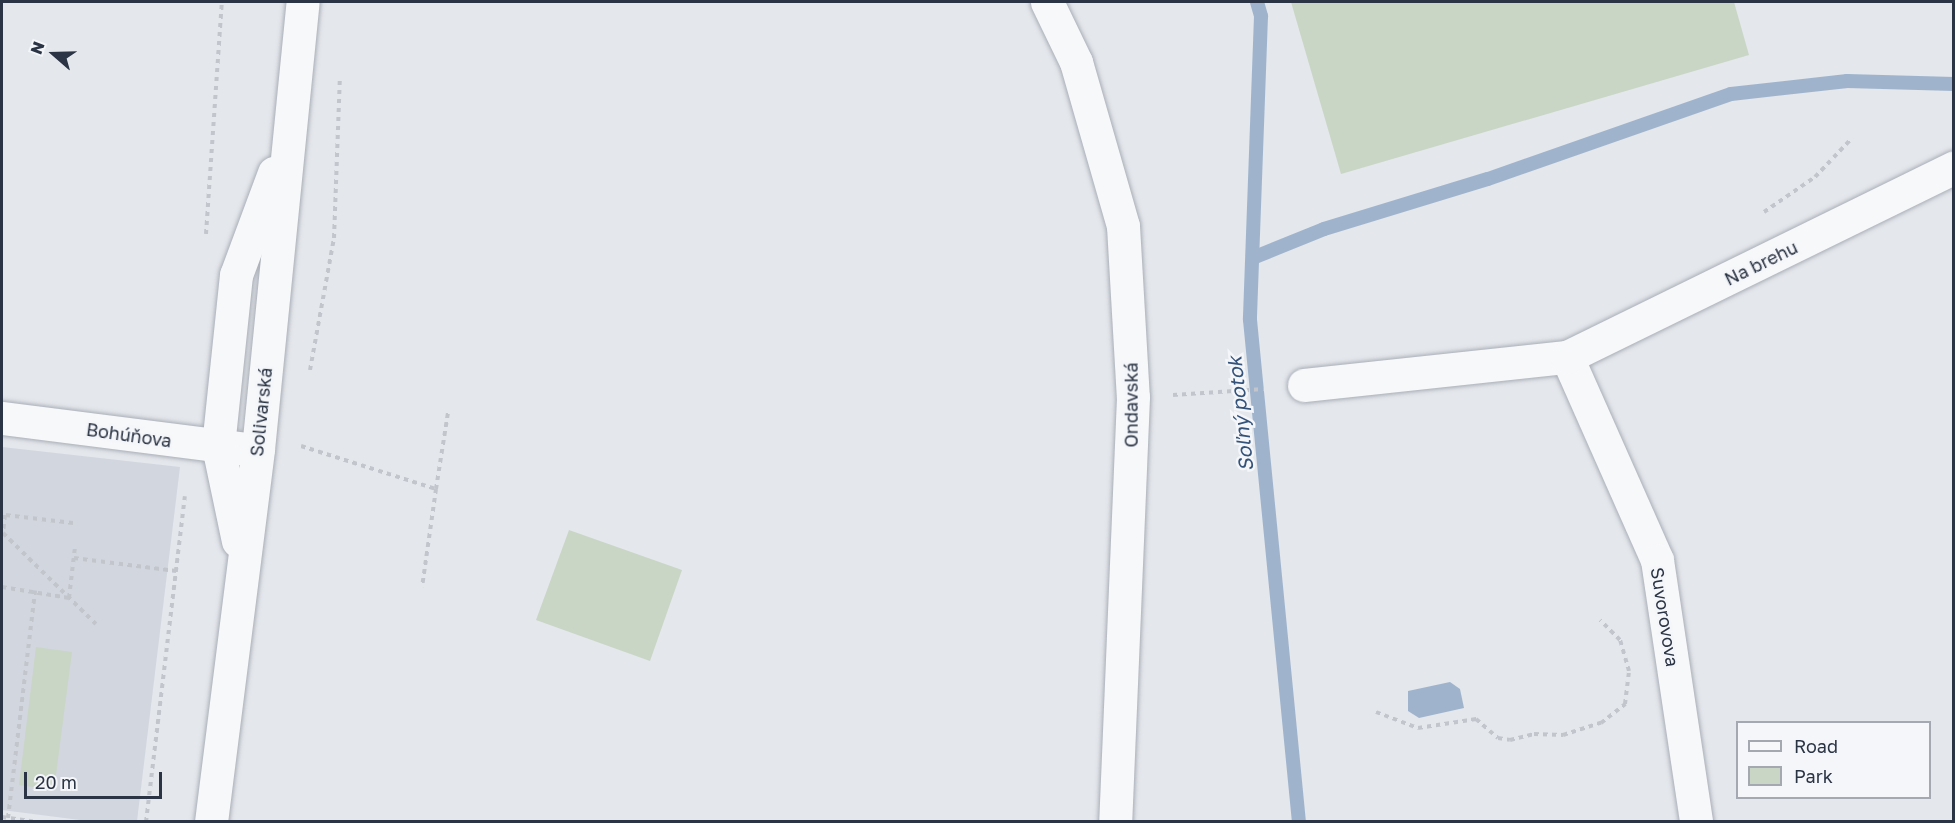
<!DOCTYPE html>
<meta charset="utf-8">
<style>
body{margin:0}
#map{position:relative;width:1955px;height:823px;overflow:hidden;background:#e4e7ec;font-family:"Golos Text",sans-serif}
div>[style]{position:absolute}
.built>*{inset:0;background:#d2d6de}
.green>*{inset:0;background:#c9d6c5}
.water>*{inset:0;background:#9fb4cc}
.stream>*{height:14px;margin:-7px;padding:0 7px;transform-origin:7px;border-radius:7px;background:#9fb4cc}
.path>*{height:4px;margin-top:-2px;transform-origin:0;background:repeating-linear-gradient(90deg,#c2c5cb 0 4.5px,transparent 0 9px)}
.roads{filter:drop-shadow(0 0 2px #a9aeb7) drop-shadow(0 0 2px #a9aeb7)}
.minor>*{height:33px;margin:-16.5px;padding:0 16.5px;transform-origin:16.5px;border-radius:16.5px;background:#f7f8fa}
span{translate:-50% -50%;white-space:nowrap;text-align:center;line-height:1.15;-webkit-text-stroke:5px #f4f6f9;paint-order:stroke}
.street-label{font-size:18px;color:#2b3445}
.water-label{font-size:20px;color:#34527a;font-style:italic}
.frame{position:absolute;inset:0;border:3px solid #2b3445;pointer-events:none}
.legend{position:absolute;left:1736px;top:721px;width:195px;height:78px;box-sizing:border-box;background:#f4f6f9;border:2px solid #a4a8b1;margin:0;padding:8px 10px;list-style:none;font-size:18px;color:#2b3445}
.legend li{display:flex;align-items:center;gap:12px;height:30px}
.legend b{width:30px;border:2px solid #a4a8b1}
.north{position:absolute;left:24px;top:24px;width:60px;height:60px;-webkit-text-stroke:4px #f4f6f9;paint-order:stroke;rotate:290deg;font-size:16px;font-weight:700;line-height:24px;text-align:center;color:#2b3445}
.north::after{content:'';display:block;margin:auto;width:21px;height:27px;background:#2b3445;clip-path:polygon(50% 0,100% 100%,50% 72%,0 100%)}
.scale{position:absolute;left:24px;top:772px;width:138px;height:27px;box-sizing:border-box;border:3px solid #2b3445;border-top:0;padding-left:8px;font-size:18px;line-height:21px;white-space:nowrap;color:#2b3445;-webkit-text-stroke:4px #f4f6f9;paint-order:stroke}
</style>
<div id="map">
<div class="built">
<div style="clip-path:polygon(2px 447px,180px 467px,137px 821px,88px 821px,2px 810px)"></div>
</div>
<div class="green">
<div style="clip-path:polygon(1291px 2px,1734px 2px,1749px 55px,1341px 174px)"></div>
<div style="clip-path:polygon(569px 530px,682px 570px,650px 661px,536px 620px)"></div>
<div style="clip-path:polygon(36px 647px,72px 652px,54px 790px,19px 785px)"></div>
</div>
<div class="water">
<div style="clip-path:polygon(1450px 682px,1460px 689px,1464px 708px,1419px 718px,1408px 711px,1408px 691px)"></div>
</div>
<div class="stream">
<div style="left:1257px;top:2px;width:15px;rotate:74deg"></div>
<div style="left:1261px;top:16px;width:304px;rotate:92.1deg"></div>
<div style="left:1250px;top:320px;width:504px;rotate:84.43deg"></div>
<div style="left:1255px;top:257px;width:74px;rotate:-22.1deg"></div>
<div style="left:1324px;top:229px;width:171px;rotate:-17deg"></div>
<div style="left:1488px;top:179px;width:257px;rotate:-19.3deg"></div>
<div style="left:1731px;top:94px;width:117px;rotate:-6.4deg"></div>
<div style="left:1847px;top:81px;width:107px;rotate:1.6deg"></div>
</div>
<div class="path">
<div style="left:1764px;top:212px;width:62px;rotate:-34.5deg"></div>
<div style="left:1815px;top:177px;width:54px;rotate:-46.5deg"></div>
<div style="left:206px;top:234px;width:233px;rotate:-86.1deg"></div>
<div style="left:310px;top:370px;width:134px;rotate:-79.7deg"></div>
<div style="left:334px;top:238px;width:162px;rotate:-87.9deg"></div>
<div style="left:1173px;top:395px;width:91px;rotate:-3.8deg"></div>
<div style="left:301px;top:446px;width:142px;rotate:17.7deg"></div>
<div style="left:436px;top:489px;width:99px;rotate:98.1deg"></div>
<div style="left:436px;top:489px;width:78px;rotate:-81.1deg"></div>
<div style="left:73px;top:523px;width:68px;rotate:-173.3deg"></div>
<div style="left:5px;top:515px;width:18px;rotate:96deg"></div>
<div style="left:3px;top:533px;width:130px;rotate:44.4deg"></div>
<div style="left:74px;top:558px;width:103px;rotate:7.3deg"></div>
<div style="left:2px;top:587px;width:68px;rotate:9.3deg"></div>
<div style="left:69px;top:598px;width:51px;rotate:-83.3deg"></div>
<div style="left:1376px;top:712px;width:45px;rotate:20.9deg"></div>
<div style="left:1418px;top:728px;width:59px;rotate:-8.8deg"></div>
<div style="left:1476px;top:719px;width:29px;rotate:41deg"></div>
<div style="left:1498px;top:738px;width:12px;rotate:9deg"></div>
<div style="left:1510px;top:740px;width:25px;rotate:-14deg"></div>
<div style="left:1534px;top:734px;width:29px;rotate:2deg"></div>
<div style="left:1563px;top:735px;width:40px;rotate:-18deg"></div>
<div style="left:1601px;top:723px;width:31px;rotate:-38deg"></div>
<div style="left:1625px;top:704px;width:33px;rotate:-83deg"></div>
<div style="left:1629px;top:671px;width:32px;rotate:-106deg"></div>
<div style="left:1620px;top:640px;width:28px;rotate:-135deg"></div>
<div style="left:2px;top:817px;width:34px;rotate:8deg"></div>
<div style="left:8px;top:818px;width:229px;rotate:-83.2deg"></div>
<div style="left:146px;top:822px;width:328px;rotate:-83.2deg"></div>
</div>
<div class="roads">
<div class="minor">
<div style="left:1047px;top:2px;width:67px;rotate:64.2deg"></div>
<div style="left:1076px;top:62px;width:171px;rotate:74deg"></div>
<div style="left:1123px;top:226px;width:171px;rotate:86.7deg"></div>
<div style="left:1133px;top:397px;width:425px;rotate:92.4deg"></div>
<div style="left:1567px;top:357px;width:222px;rotate:66.1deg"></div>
<div style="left:1657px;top:560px;width:265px;rotate:81.5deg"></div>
<div style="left:1304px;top:385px;width:264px;rotate:-6.1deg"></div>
<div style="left:1567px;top:357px;width:431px;rotate:-26.1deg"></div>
<div style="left:2px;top:418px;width:241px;rotate:7.2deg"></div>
<div style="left:238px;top:541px;width:97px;rotate:-101.9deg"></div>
<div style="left:218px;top:446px;width:172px;rotate:-84deg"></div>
<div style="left:236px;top:275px;width:109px;rotate:-69.6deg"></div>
<div style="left:211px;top:822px;width:376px;rotate:-82.8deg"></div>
<div style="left:258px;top:449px;width:449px;rotate:-84.3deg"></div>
</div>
</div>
<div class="street-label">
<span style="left:1761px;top:263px;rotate:-26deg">Na brehu</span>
<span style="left:1131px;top:405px;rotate:-90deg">Ondavská</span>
<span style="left:261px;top:412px;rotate:-84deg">Solivarská</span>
<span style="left:129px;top:435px;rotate:8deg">Bohúňova</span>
<span style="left:1665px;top:617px;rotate:81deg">Suvorovova</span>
</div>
<div class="water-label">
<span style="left:1240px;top:414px;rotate:-96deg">Soľný potok</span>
</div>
<div class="frame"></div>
<ul class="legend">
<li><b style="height:8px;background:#f7f8fa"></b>Road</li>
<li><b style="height:16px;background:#c9d6c5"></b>Park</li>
</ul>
<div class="north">N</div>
<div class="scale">20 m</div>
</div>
